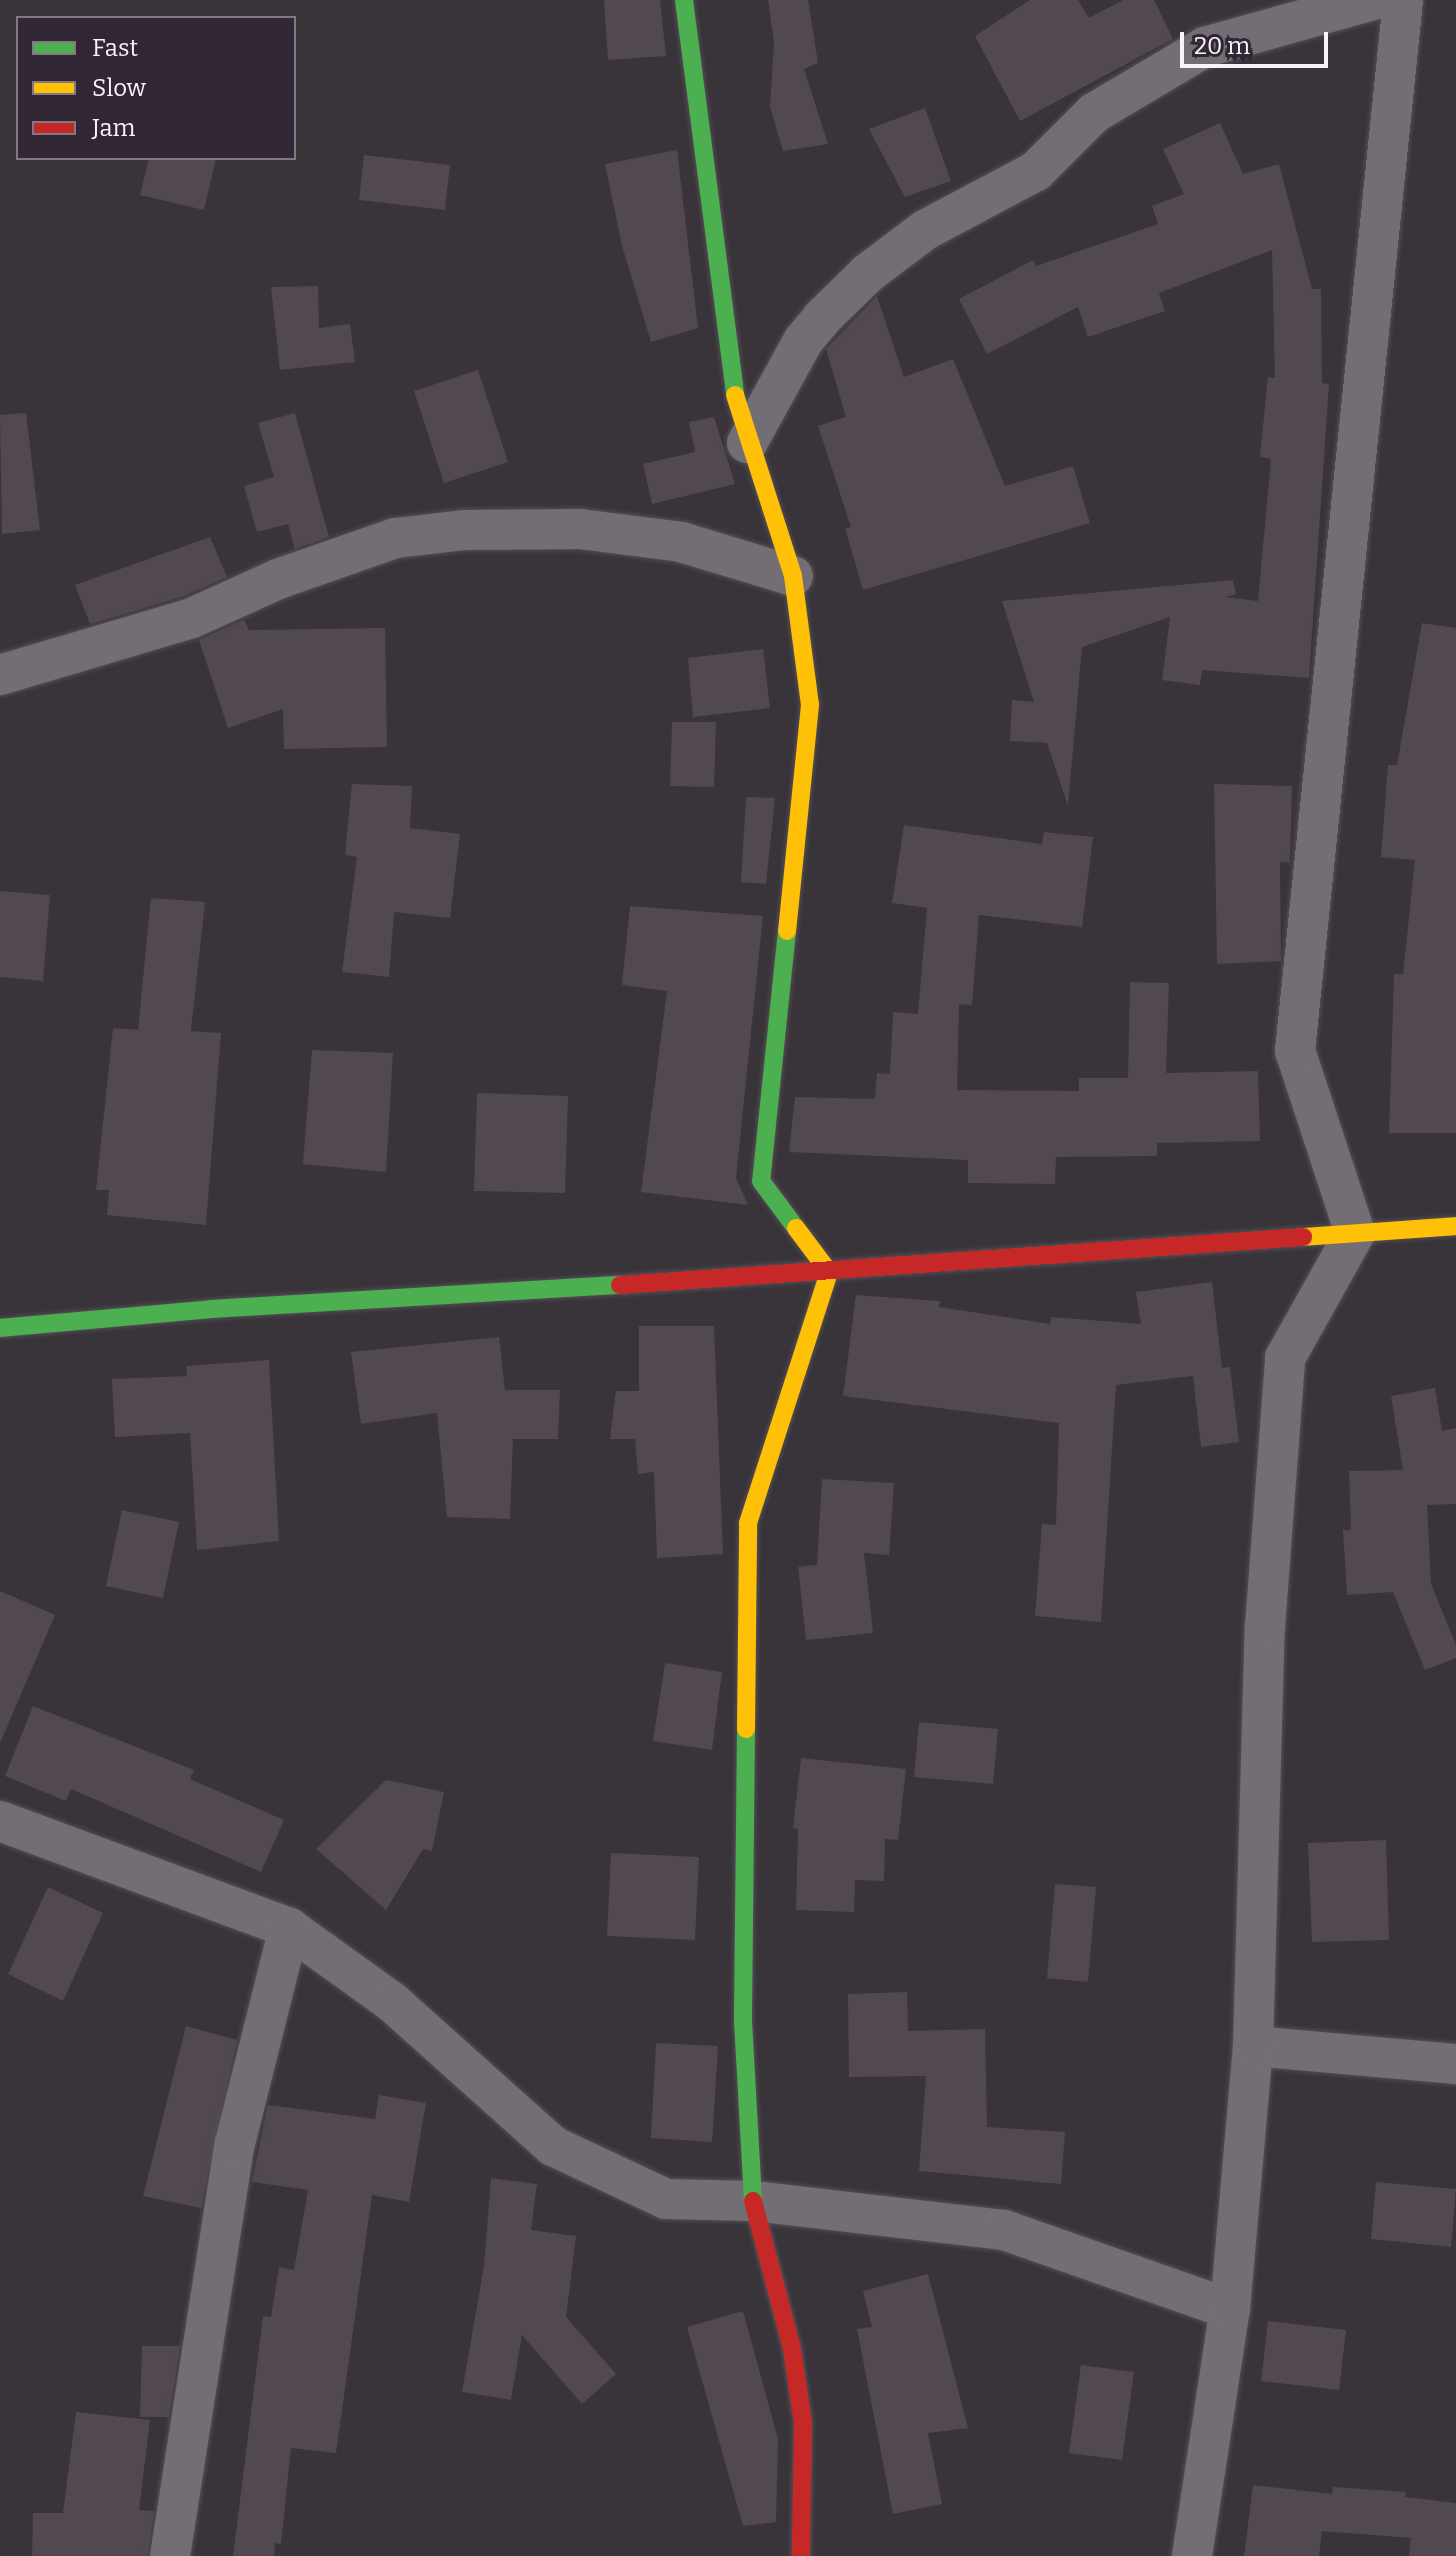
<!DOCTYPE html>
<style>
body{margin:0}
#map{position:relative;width:1456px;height:2556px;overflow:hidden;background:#39333a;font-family:Bitter,serif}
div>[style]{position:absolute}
.building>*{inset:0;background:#524851}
.roads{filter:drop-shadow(0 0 2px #544f55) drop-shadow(0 0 2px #544f55)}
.street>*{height:40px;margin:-20px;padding:0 20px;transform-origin:20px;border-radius:20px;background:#736e74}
.fast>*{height:18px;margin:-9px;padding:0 9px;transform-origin:9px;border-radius:9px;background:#4caf50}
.slow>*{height:18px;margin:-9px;padding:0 9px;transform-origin:9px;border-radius:9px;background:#ffc107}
.jam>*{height:18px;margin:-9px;padding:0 9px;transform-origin:9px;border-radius:9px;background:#c62828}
span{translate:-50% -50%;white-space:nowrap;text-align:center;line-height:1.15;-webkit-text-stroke:6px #312633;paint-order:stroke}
.legend{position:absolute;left:16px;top:16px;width:280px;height:144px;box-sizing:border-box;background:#312633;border:2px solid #817883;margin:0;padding:10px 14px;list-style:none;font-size:24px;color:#f9f2fa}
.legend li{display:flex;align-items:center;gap:16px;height:40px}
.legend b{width:40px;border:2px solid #817883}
.scale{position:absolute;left:1180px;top:32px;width:148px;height:36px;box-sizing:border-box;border:4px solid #f9f2fa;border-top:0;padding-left:10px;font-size:24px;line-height:28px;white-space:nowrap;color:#f9f2fa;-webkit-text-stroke:6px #312633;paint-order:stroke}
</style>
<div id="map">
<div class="building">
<div style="clip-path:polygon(604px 0,660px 0,666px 56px,608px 60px)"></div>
<div style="clip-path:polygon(768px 0,808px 0,818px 63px,804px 69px,828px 144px,783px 151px,770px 107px,774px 43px)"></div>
<div style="clip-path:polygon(1030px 0,1078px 0,1089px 18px,1123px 0,1154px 0,1173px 39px,1020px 121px,975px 36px)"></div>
<div style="clip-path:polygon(925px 108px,951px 181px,905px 197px,869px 129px)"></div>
<div style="clip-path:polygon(1220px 123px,1243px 174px,1279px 164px,1312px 289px,1321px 289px,1322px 383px,1329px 384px,1309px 678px,1202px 670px,1200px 685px,1162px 680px,1170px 617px,1082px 647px,1068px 806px,1047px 743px,1010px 741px,1012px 700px,1034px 702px,1002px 601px,1233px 580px,1236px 594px,1226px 597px,1258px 601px,1271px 459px,1260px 457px,1268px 377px,1275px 378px,1272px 250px,1159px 293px,1165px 311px,1088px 337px,1078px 307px,987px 354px,959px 299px,1033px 260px,1036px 266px,1158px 224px,1152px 206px,1184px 194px,1163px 149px)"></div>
<div style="clip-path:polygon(677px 150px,698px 328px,651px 342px,622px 246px,605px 164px)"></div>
<div style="clip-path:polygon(364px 155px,450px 165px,445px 210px,359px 200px)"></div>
<div style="clip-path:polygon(149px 158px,216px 158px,204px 210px,140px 195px)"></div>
<div style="clip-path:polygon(318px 286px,319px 328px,350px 324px,355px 362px,280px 370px,271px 287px)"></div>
<div style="clip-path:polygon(877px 296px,904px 377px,953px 359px,1005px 486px,1073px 466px,1090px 523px,863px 590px,845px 528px,851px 527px,818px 426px,846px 417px,826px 349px)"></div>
<div style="clip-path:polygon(478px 370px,508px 462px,444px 483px,414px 391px)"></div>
<div style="clip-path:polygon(26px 413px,40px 530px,2px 534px,0 415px)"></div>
<div style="clip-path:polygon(295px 413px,329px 537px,295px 549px,288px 524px,257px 532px,244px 486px,274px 477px,258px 423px)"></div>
<div style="clip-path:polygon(714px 417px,735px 484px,652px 504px,643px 464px,695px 452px,689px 422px)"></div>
<div style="clip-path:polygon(210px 537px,227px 577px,184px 596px,90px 624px,75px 585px)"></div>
<div style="clip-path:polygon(244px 620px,249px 630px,385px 628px,387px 747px,284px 749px,283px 709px,228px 728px,199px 640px)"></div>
<div style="clip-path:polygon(1422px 623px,1456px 628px,1456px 1133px,1389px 1133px,1394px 974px,1403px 974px,1415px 860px,1381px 857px,1388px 765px,1397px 765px)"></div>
<div style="clip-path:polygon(763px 649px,770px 708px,693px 717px,688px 658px)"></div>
<div style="clip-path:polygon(672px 722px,716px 722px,714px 787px,670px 786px)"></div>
<div style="clip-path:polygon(352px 784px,412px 786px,410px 828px,460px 834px,450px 918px,394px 912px,389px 977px,342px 972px,357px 857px,345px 855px)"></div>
<div style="clip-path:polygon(1214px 784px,1292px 786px,1290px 863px,1280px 862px,1281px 961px,1217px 964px)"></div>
<div style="clip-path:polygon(746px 797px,775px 798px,766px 884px,741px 882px)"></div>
<div style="clip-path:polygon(904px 825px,1042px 844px,1044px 832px,1093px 837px,1082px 927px,979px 915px,972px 1005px,959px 1004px,957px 1090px,1079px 1091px,1079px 1078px,1128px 1078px,1130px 982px,1169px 983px,1166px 1073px,1258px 1071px,1260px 1141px,1157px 1143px,1157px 1156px,1056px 1157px,1055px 1184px,968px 1183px,968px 1160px,789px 1152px,795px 1097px,875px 1099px,877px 1073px,890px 1074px,893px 1012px,918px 1014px,927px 908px,892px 903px)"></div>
<div style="clip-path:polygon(0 891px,50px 895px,43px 981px,0 977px)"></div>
<div style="clip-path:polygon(151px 898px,205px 902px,191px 1031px,221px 1033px,206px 1225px,107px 1215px,109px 1190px,96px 1190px,113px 1028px,138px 1030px)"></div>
<div style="clip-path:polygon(630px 906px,763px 916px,736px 1178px,748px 1205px,641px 1192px,667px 991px,622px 985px)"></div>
<div style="clip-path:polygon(312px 1050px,393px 1053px,386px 1172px,303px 1164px)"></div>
<div style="clip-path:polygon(477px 1093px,568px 1096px,565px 1193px,474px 1191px)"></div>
<div style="clip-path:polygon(1212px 1282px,1222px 1368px,1230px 1367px,1239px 1442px,1201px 1447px,1193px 1376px,1116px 1385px,1101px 1622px,1035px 1616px,1042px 1524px,1056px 1525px,1059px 1423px,843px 1396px,856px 1295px,940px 1301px,939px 1307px,1050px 1324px,1051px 1317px,1141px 1324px,1136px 1292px)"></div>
<div style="clip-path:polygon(639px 1326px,714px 1326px,723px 1554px,657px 1558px,654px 1472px,638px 1474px,635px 1439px,610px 1439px,616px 1391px,639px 1391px)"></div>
<div style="clip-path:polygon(499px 1337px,505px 1390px,560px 1390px,558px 1439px,513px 1439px,510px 1519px,447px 1517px,437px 1413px,361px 1424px,351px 1352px)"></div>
<div style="clip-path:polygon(269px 1360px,279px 1541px,197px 1550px,190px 1433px,115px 1437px,112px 1379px,187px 1376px,186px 1366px)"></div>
<div style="clip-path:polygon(1435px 1388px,1442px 1431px,1456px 1428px,1456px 1504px,1427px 1505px,1431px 1584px,1456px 1645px,1456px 1658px,1425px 1670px,1393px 1592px,1347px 1595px,1343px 1530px,1351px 1530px,1349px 1471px,1403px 1470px,1391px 1396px)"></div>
<div style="clip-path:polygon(822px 1479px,894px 1483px,889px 1555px,864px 1553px,873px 1633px,806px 1640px,798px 1567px,817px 1565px)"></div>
<div style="clip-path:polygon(122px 1510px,179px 1522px,163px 1598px,106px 1586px)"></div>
<div style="clip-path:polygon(0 1591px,55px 1615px,0 1743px)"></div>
<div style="clip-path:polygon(665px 1663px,722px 1672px,712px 1750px,653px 1741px)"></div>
<div style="clip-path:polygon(33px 1706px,194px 1770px,190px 1779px,284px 1820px,261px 1872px,71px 1789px,66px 1801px,5px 1776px)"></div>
<div style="clip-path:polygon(919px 1722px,998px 1729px,993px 1784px,914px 1777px)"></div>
<div style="clip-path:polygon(801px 1758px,906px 1769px,898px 1840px,885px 1839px,884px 1881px,855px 1880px,854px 1912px,796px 1910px,798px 1829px,793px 1828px)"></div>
<div style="clip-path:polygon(386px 1780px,444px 1792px,432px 1851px,423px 1849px,386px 1910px,316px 1849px)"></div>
<div style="clip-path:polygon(1386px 1840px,1389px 1940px,1312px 1942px,1308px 1843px)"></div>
<div style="clip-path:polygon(611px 1853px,699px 1857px,695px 1940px,607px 1936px)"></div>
<div style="clip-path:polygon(1055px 1884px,1096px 1887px,1088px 1982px,1047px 1978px)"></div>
<div style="clip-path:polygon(48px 1887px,103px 1913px,63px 2001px,8px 1974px)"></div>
<div style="clip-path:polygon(907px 1992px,908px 2031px,985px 2029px,987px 2127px,1065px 2132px,1061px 2184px,919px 2171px,926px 2076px,849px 2077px,848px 1994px)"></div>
<div style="clip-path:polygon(186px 2026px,237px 2040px,201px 2208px,143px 2196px)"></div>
<div style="clip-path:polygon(656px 2043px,718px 2046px,712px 2142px,651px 2138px)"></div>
<div style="clip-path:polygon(379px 2095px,426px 2103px,409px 2202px,372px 2195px,336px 2453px,291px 2448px,281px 2544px,275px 2543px,274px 2556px,233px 2556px,263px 2316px,271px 2317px,279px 2267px,294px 2270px,308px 2190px,252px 2182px,268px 2105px,375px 2119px)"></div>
<div style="clip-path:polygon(491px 2178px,537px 2184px,531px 2230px,576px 2236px,566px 2317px,616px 2374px,582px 2404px,522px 2335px,511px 2400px,462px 2392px,484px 2266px)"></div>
<div style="clip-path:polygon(1376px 2182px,1456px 2189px,1451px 2247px,1371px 2239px)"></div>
<div style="clip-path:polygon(928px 2274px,968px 2428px,928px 2433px,942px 2504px,893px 2514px,857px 2329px,872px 2327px,863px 2291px)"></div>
<div style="clip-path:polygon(743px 2311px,778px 2439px,776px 2522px,743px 2526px,687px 2327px)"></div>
<div style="clip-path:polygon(1268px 2321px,1346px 2330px,1339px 2390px,1261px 2381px)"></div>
<div style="clip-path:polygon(142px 2346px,180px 2346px,169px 2417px,140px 2417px)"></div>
<div style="clip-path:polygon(1081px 2365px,1134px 2372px,1122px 2460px,1069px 2453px)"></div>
<div style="clip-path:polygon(76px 2412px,150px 2420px,139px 2510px,154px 2511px,148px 2556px,32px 2556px,33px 2513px,63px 2513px)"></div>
<div style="clip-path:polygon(1253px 2485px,1332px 2494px,1333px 2487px,1406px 2492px,1405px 2497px,1456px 2503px,1456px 2556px,1409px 2556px,1411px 2538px,1322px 2531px,1319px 2556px,1244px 2556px)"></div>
</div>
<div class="roads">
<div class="street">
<div style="left:747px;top:443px;width:116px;rotate:-61.2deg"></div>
<div style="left:803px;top:341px;width:30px;rotate:-50deg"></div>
<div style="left:822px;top:318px;width:64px;rotate:-44.4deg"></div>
<div style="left:868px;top:273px;width:71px;rotate:-37deg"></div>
<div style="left:925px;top:230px;width:126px;rotate:-28deg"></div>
<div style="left:1036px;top:171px;width:82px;rotate:-45deg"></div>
<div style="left:1094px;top:113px;width:129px;rotate:-30.7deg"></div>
<div style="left:1205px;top:47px;width:174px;rotate:-15.6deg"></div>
<div style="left:0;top:675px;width:200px;rotate:-16.5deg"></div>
<div style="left:192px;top:618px;width:94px;rotate:-24.4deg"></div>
<div style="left:278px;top:579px;width:124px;rotate:-19.3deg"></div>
<div style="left:395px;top:538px;width:69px;rotate:-6.6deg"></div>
<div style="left:464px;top:530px;width:116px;rotate:-0.5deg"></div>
<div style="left:580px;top:529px;width:102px;rotate:7.3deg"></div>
<div style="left:681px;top:542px;width:117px;rotate:16.9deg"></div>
<div style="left:0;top:1821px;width:308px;rotate:20.3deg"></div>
<div style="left:289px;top:1928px;width:127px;rotate:35.7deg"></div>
<div style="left:392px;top:2002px;width:216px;rotate:41.8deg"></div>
<div style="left:553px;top:2146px;width:125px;rotate:25.1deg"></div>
<div style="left:666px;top:2199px;width:87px;rotate:1.3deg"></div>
<div style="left:753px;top:2201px;width:253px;rotate:6.6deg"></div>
<div style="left:1004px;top:2230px;width:239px;rotate:19.3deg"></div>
<div style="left:1253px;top:2046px;width:204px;rotate:5.1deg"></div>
<div style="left:170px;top:2556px;width:418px;rotate:-81.1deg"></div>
<div style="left:235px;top:2143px;width:222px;rotate:-75.9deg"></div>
<div style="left:1192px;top:2556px;width:250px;rotate:-81.3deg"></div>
<div style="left:1230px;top:2309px;width:264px;rotate:-85deg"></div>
<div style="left:1253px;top:2046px;width:419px;rotate:-88.4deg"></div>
<div style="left:1265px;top:1627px;width:270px;rotate:-85.7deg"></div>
<div style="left:1285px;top:1358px;width:143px;rotate:-60.8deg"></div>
<div style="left:1355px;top:1233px;width:192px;rotate:-108.2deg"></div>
<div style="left:1295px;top:1051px;width:1057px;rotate:-84.13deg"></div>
</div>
<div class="fast">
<div style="left:684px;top:0;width:398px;rotate:82.6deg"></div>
<div style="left:787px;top:931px;width:251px;rotate:95.9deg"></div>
<div style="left:761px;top:1181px;width:59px;rotate:53.3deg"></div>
<div style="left:0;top:1328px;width:212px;rotate:-5.1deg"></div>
<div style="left:211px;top:1309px;width:410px;rotate:-3.4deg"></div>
<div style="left:746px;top:1729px;width:292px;rotate:90.6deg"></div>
<div style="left:743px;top:2021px;width:180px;rotate:86.8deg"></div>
</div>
<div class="slow">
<div style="left:735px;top:395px;width:190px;rotate:72.2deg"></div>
<div style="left:793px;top:576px;width:130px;rotate:82.5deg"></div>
<div style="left:810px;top:705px;width:227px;rotate:95.8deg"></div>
<div style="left:1303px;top:1237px;width:153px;rotate:-4.1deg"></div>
<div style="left:746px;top:1729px;width:206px;rotate:-89.4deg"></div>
<div style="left:748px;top:1523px;width:264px;rotate:-72.1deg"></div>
<div style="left:829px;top:1272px;width:55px;rotate:-126.9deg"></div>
</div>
<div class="jam">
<div style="left:620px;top:1285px;width:685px;rotate:-4.02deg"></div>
<div style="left:753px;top:2201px;width:153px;rotate:75.2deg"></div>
<div style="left:792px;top:2349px;width:75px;rotate:81.5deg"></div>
<div style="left:803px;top:2423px;width:133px;rotate:90.9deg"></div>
</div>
</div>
<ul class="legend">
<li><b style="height:10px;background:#4caf50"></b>Fast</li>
<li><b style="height:10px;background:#ffc107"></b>Slow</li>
<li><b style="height:10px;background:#c62828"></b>Jam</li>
</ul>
<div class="scale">20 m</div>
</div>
